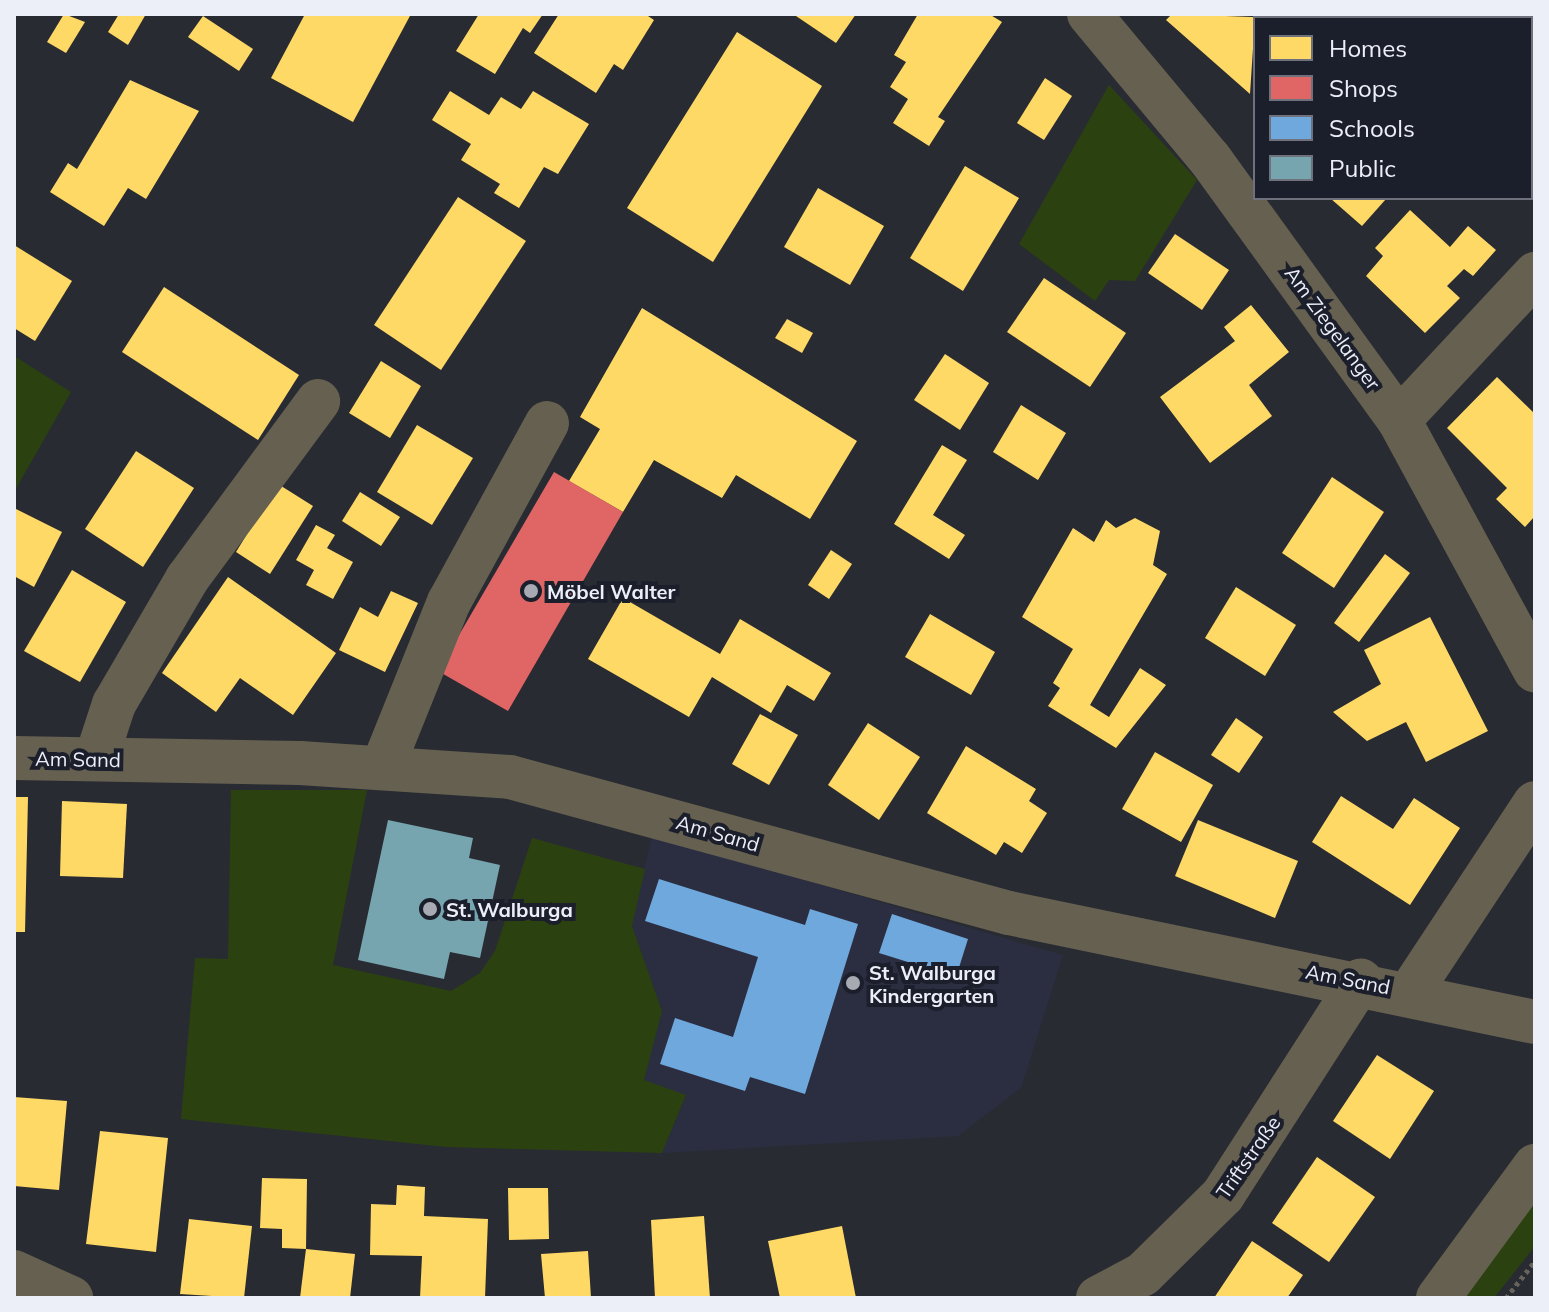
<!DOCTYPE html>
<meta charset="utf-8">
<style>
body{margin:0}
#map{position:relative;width:1549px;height:1312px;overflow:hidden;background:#292b32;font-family:Mulish,sans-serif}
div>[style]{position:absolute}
.built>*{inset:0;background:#2b2e41}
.green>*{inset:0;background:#2b4210}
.homes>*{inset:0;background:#ffd966}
.shops>*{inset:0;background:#e06666}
.schools>*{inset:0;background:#6fa8dc}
.public>*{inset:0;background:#76a5af}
.path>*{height:5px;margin-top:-2.5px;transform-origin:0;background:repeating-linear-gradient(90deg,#66635c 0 4px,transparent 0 8px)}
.minor>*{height:44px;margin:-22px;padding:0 22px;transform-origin:22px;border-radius:22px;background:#666050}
.dots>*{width:22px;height:22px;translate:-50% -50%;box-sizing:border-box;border:4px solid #1b1e2b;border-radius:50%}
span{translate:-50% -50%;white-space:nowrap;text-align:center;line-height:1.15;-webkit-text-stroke:8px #1b1e2b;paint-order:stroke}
.street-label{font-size:20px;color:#eceef8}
.poi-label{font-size:20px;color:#eceef8;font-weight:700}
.left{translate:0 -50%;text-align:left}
.frame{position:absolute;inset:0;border:16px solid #eceef8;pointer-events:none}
.legend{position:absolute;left:1253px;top:16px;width:280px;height:184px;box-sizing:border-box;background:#1b1e2b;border:2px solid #6f717d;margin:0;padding:10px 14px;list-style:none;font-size:24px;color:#eceef8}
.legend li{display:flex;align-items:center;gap:16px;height:40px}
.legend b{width:40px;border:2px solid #6f717d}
</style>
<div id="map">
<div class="built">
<div style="clip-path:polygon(652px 836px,1063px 955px,1021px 1088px,958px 1136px,662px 1153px,686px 1096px,644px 1080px,662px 1011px,632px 926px)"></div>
</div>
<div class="green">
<div style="clip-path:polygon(1109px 85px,1197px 180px,1135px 281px,1109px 280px,1095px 301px,1019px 244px)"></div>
<div style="clip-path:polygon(14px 356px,71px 392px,14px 492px)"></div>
<div style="clip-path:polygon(231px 790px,367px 790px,333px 965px,451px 991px,480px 973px,495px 951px,532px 838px,645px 869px,632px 926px,662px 1011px,644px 1080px,686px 1095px,662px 1153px,446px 1147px,181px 1119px,195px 958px,228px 959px)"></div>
<div style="clip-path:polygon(1535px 1189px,1535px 1246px,1494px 1298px,1454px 1298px)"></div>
</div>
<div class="homes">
<div style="clip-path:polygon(64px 14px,85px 22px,66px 53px,47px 42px)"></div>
<div style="clip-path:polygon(119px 14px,146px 14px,128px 45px,108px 32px)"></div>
<div style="clip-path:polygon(305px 14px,411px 14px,353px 122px,271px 78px)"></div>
<div style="clip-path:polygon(479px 14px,543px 14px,530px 33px,523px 28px,495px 74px,456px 51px)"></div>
<div style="clip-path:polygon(559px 14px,645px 14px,654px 20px,623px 70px,614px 64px,596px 93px,534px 53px)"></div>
<div style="clip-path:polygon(793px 14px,856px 14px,836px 43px)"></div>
<div style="clip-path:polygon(918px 14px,989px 14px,1002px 22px,938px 117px,945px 121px,929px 146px,893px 123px,908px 99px,890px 87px,906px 62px,894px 55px)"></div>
<div style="clip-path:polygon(1172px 14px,1276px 18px,1255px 18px,1250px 94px,1166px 20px)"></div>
<div style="clip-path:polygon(1409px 14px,1471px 14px,1406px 18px)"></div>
<div style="clip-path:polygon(203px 16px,253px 49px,239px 71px,188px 37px)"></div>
<div style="clip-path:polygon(737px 32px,822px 86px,713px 262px,627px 208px)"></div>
<div style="clip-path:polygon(1045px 78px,1072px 96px,1044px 140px,1017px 123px)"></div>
<div style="clip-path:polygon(130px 80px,199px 111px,146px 199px,128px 188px,104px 226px,50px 192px,68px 163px,77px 169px)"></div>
<div style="clip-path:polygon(450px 91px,489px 115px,501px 97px,521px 109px,533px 91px,589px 124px,558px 174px,544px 167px,519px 208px,494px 193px,500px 184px,461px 160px,471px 144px,432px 120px)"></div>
<div style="clip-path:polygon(965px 166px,1019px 198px,963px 291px,910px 258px)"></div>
<div style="clip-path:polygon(818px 188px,884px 226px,850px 285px,784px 247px)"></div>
<div style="clip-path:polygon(458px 197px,526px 241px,441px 370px,374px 325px)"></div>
<div style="clip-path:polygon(1330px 198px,1384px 198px,1386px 199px,1362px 226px)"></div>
<div style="clip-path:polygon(1410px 210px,1450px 247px,1468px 226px,1496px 250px,1473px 276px,1464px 269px,1447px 286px,1460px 298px,1425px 333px,1366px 276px,1383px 256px,1375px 248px)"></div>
<div style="clip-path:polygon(1175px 234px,1229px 270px,1202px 310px,1148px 273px)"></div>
<div style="clip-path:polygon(14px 245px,72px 281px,35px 341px,14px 328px)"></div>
<div style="clip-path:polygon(1044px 278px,1126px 333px,1090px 387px,1007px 332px)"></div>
<div style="clip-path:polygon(164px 287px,299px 375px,258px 440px,122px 352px)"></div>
<div style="clip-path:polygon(1251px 305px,1289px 352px,1249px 385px,1272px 416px,1210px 463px,1160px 397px,1235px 341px,1224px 327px)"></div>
<div style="clip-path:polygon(642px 308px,857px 441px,810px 519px,736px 475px,722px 498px,654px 460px,623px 512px,569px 481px,600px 429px,580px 417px)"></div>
<div style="clip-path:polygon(787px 319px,813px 333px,802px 353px,775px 338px)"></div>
<div style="clip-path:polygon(945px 354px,989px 383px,960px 430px,914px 400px)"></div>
<div style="clip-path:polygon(381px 361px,421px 386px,390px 438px,349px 413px)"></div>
<div style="clip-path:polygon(1497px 377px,1535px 414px,1535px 516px,1525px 527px,1496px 499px,1507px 488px,1447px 428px)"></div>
<div style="clip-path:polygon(1021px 405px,1066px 433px,1038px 480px,993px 452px)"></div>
<div style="clip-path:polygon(417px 425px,473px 458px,432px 525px,377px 492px)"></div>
<div style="clip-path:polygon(942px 445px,967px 460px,933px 515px,965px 535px,949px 559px,894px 524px)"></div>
<div style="clip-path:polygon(136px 451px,194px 488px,143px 567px,85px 529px)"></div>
<div style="clip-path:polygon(1332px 477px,1384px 512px,1334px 588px,1282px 553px)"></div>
<div style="clip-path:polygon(278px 484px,313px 506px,270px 574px,236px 552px)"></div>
<div style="clip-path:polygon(360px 492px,400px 517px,381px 546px,342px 521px)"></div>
<div style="clip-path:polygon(14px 508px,62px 532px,34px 587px,14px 576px)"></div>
<div style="clip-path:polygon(1135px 518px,1160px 531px,1153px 565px,1167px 574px,1090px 705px,1109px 717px,1140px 668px,1166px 685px,1116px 748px,1048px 706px,1060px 688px,1053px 683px,1073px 649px,1022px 617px,1073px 528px,1094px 542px,1106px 520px,1116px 528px)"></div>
<div style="clip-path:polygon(316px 525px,335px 535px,327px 548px,353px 562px,333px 599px,306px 585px,314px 570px,296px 560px)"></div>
<div style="clip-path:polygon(831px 550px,852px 564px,829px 599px,808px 585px)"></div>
<div style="clip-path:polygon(1385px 554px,1410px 573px,1359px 642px,1334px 623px)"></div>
<div style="clip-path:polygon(72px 570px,126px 602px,80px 682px,24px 651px)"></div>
<div style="clip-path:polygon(228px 577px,336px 653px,293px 715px,240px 678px,216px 712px,162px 673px)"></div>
<div style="clip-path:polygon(1236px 587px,1296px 625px,1265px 676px,1205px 638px)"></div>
<div style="clip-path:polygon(391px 591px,418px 603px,385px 672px,339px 650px,360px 607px,378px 617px)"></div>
<div style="clip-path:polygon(623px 598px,720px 654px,740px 619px,831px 673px,814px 701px,787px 685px,771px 713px,712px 677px,689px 717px,588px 659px)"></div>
<div style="clip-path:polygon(930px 614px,995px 652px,971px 695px,905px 657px)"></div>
<div style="clip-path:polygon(1430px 617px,1488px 731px,1426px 762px,1406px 722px,1367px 741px,1333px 712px,1381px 684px,1364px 650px)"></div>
<div style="clip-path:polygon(760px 714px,798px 735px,769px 785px,732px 764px)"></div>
<div style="clip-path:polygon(1236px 718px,1263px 737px,1239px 773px,1211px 755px)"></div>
<div style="clip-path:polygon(868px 723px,920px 757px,879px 820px,828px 785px)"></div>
<div style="clip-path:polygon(966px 746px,1036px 789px,1029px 801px,1047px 813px,1022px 853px,1004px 842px,996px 855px,927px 813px)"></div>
<div style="clip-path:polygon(1155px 752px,1213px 785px,1181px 842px,1122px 809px)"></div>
<div style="clip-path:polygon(1341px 796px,1393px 829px,1414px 798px,1460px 828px,1410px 905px,1312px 842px)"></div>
<div style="clip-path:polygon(14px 797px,28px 797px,25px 932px,14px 932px)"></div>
<div style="clip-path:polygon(62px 801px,127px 804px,123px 878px,60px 876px)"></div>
<div style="clip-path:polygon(1198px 820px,1298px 861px,1275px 918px,1175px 876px)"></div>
<div style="clip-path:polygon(1377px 1055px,1434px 1091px,1390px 1159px,1333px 1121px)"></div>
<div style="clip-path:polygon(14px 1097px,67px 1101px,59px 1190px,14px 1186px)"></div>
<div style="clip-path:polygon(100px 1131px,168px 1138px,156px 1252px,86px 1244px)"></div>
<div style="clip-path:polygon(1317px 1157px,1375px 1197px,1329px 1262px,1272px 1223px)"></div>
<div style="clip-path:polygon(262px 1178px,307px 1179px,306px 1249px,282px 1248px,282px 1229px,260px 1228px)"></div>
<div style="clip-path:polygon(397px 1185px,425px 1187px,424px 1216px,488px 1219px,485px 1298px,420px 1298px,422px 1256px,370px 1255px,371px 1204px,396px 1205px)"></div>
<div style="clip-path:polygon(508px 1188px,548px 1188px,549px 1239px,509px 1240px)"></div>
<div style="clip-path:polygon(704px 1216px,710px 1298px,655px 1298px,651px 1220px)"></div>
<div style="clip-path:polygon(189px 1219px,252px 1226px,244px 1298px,180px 1294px)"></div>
<div style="clip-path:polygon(842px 1226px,856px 1298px,780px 1298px,768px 1241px)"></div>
<div style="clip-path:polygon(1252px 1241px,1303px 1275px,1287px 1298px,1214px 1298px)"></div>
<div style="clip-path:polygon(306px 1249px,355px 1254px,350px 1298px,300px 1298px)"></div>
<div style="clip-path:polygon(588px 1251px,591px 1298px,545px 1298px,541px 1254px)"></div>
</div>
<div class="shops">
<div style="clip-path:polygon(554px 472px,623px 512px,508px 711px,438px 671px)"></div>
</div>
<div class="schools">
<div style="clip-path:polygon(659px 879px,805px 925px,810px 909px,858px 924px,805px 1094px,750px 1077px,745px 1091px,660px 1064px,675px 1018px,733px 1037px,758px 957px,645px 921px)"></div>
<div style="clip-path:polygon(892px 914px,968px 939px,956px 977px,879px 953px)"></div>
</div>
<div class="public">
<div style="clip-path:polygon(388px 820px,473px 838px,469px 858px,500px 865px,480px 958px,450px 952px,444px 979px,358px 960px)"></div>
</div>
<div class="path">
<div style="left:1506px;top:1298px;width:47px;rotate:-51.9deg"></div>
</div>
<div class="minor">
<div style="left:1089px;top:14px;width:189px;rotate:50.2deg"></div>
<div style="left:1210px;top:159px;width:322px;rotate:54.1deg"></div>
<div style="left:1399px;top:420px;width:285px;rotate:61.5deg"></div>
<div style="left:1399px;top:420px;width:200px;rotate:-47deg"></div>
<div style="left:14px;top:758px;width:286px;rotate:1deg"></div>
<div style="left:300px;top:763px;width:210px;rotate:3.8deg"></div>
<div style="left:510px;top:777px;width:517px;rotate:15.25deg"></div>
<div style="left:1009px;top:913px;width:537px;rotate:11.71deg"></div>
<div style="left:96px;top:759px;width:58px;rotate:-71.9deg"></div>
<div style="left:114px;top:704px;width:145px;rotate:-59.7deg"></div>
<div style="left:187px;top:579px;width:221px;rotate:-53.6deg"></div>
<div style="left:383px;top:766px;width:177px;rotate:-68.1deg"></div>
<div style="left:449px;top:602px;width:204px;rotate:-61.3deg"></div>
<div style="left:1411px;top:991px;width:225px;rotate:-56.6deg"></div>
<div style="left:14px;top:1272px;width:63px;rotate:24.5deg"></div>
<div style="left:1098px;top:1298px;width:51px;rotate:-28.1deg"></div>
<div style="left:1143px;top:1274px;width:112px;rotate:-44.6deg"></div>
<div style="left:1223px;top:1195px;width:255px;rotate:-57.3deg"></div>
<div style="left:1438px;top:1298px;width:164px;rotate:-53.7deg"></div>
</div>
<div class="dots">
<div style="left:531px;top:591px;background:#a8aab3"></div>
<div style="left:430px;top:909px;background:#a8aab3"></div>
<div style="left:853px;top:983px;background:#a8aab3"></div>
</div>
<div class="street-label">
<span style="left:1333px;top:328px;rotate:54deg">Am Ziegelanger</span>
<span style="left:78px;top:759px;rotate:1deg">Am Sand</span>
<span style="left:718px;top:833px;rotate:16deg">Am Sand</span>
<span style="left:1348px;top:979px;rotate:11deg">Am Sand</span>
<span style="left:1248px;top:1157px;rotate:-55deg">Triftstraße</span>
</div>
<div class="poi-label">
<span class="left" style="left:547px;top:591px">Möbel Walter</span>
<span class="left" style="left:446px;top:909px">St. Walburga</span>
<span class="left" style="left:869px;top:984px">St. Walburga<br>Kindergarten</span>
</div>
<div class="frame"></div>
<ul class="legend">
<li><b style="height:22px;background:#ffd966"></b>Homes</li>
<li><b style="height:22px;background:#e06666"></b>Shops</li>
<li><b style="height:22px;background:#6fa8dc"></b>Schools</li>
<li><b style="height:22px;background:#76a5af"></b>Public</li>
</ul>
</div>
